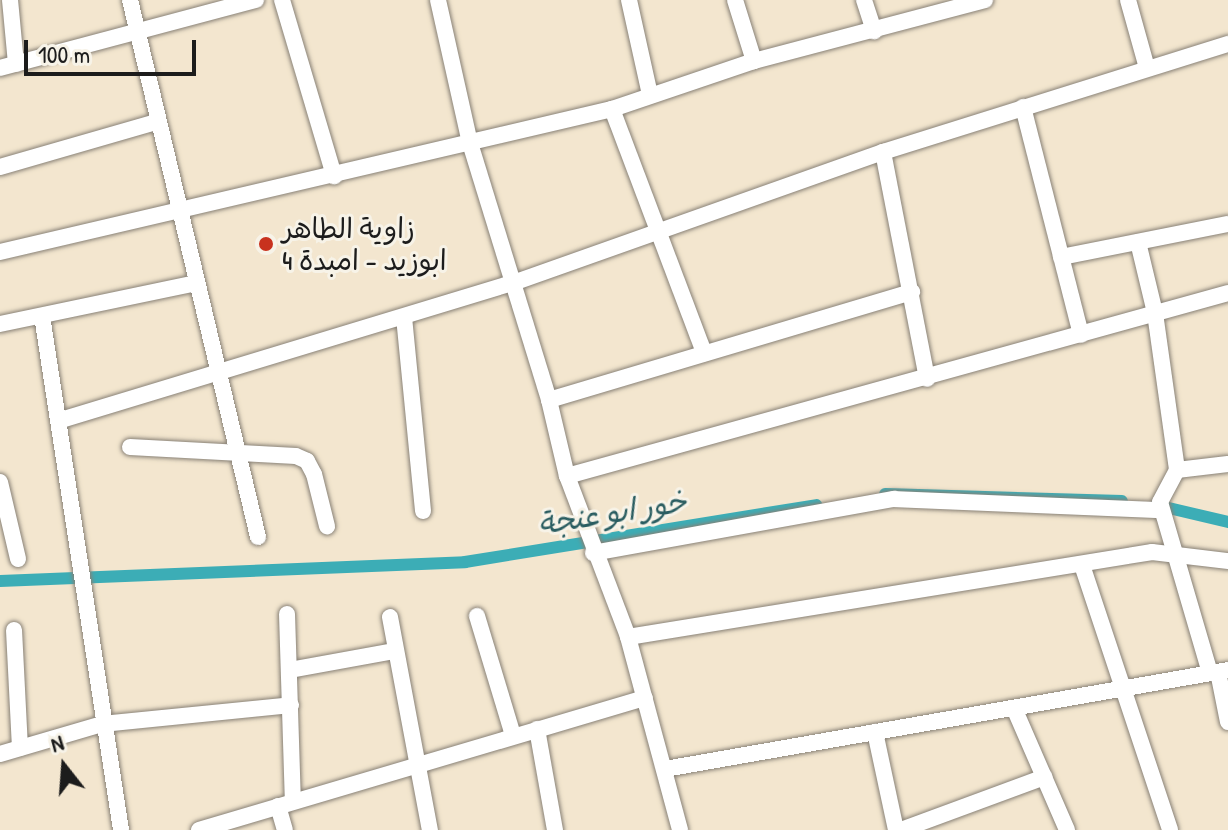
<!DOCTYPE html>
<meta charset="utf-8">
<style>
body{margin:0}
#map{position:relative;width:1228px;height:830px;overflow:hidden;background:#f3e6cf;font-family:"Patrick Hand","Playpen Sans Arabic",sans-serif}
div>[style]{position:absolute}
.canal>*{height:12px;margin:-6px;padding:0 6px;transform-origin:6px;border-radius:6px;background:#3cadb6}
.roads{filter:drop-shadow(0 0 2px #888176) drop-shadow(0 0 2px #888176)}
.minor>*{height:16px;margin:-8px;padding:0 8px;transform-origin:8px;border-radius:8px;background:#fff}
.dots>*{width:22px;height:22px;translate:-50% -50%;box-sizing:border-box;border:4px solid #f7f3e8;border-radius:50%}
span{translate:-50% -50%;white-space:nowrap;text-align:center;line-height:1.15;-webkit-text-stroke:6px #f7f3e8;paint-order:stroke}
.poi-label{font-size:28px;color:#1c1c1c}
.left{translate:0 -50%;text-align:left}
.water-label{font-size:30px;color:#2a5d61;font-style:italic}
.north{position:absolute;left:24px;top:726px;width:80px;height:80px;-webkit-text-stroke:6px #f7f3e8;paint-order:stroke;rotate:343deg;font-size:22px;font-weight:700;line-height:32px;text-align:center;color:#1c1c1c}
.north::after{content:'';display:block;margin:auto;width:28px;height:36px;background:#1c1c1c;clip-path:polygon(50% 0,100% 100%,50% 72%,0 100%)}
.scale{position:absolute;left:24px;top:40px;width:172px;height:36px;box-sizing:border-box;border:4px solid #1c1c1c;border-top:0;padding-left:10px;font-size:24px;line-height:28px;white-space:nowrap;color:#1c1c1c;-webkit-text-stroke:6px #f7f3e8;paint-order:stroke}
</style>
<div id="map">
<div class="canal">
<div style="left:885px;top:494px;width:237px;rotate:1.7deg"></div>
<div style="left:1156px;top:505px;width:74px;rotate:13.3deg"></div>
<div style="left:0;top:581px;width:465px;rotate:-2.3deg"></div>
<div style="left:465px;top:562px;width:356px;rotate:-9.2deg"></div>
</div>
<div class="roads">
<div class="minor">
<div style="left:10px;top:0;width:64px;rotate:84.6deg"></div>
<div style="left:130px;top:0;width:552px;rotate:76.59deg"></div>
<div style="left:282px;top:0;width:184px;rotate:73.5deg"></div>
<div style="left:438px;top:0;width:147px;rotate:77.4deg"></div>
<div style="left:470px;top:143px;width:269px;rotate:72.9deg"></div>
<div style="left:549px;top:400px;width:78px;rotate:76.7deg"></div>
<div style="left:567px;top:476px;width:686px;rotate:-15.47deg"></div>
<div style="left:629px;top:0;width:97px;rotate:77.5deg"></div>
<div style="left:735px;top:0;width:64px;rotate:72.7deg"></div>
<div style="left:864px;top:0;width:33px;rotate:72deg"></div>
<div style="left:1128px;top:0;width:71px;rotate:74.4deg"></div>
<div style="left:0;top:68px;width:265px;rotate:-14.9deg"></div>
<div style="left:1023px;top:107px;width:235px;rotate:75.7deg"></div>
<div style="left:612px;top:109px;width:261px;rotate:69.3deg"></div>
<div style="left:883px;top:152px;width:231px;rotate:79deg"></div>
<div style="left:0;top:167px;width:162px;rotate:-16.1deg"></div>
<div style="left:1138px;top:242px;width:73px;rotate:76.5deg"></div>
<div style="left:1155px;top:313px;width:159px;rotate:82deg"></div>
<div style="left:0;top:252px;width:628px;rotate:-13.15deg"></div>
<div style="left:612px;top:109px;width:150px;rotate:-18.7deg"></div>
<div style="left:754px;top:61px;width:239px;rotate:-14.8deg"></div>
<div style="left:1061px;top:257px;width:170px;rotate:-11.2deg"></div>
<div style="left:42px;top:316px;width:520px;rotate:81.26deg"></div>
<div style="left:404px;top:317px;width:195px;rotate:84.4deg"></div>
<div style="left:0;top:324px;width:200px;rotate:-11.8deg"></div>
<div style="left:549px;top:400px;width:379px;rotate:-16.6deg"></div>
<div style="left:61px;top:420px;width:472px;rotate:-16.9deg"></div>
<div style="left:513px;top:283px;width:393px;rotate:-19.5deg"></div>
<div style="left:883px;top:152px;width:362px;rotate:-17.4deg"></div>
<div style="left:130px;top:447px;width:166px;rotate:3.1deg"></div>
<div style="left:296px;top:456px;width:12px;rotate:24deg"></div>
<div style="left:307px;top:461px;width:15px;rotate:62deg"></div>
<div style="left:314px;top:474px;width:54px;rotate:76deg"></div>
<div style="left:567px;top:476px;width:172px;rotate:69.2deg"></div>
<div style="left:628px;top:637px;width:200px;rotate:74.9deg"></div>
<div style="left:0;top:482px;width:79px;rotate:76.8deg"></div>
<div style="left:593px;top:553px;width:306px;rotate:-10.2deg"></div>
<div style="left:894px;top:499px;width:266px;rotate:2.4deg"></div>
<div style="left:1082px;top:565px;width:279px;rotate:71.6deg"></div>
<div style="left:287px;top:614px;width:186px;rotate:88.2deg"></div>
<div style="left:477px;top:616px;width:124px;rotate:73.2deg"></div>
<div style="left:390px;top:617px;width:217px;rotate:79.4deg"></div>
<div style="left:14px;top:630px;width:118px;rotate:87.1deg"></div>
<div style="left:628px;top:637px;width:531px;rotate:-9.21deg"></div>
<div style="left:1152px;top:552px;width:77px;rotate:6.8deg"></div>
<div style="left:290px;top:670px;width:107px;rotate:-10.3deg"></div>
<div style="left:1218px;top:672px;width:51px;rotate:78.7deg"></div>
<div style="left:1210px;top:673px;width:178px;rotate:-106.3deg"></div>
<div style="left:1160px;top:502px;width:36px;rotate:-62deg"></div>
<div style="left:1177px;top:470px;width:51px;rotate:-6.7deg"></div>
<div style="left:1014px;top:708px;width:133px;rotate:66.5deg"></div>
<div style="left:537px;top:729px;width:103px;rotate:79.9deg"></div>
<div style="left:875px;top:732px;width:100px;rotate:77.9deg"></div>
<div style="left:0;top:754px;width:106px;rotate:-16.4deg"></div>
<div style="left:102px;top:724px;width:190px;rotate:-5.7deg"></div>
<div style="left:665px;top:769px;width:572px;rotate:-9.97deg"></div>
<div style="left:278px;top:806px;width:25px;rotate:74deg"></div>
<div style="left:199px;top:830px;width:465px;rotate:-16.5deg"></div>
<div style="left:901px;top:830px;width:153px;rotate:-20.3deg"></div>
</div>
</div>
<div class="dots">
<div style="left:266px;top:244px;background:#c8321e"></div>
</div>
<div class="poi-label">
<span class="left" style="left:282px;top:244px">زاوية الطاهر<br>ابوزيد - امبدة 4</span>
</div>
<div class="water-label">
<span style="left:612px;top:512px;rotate:-9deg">خور ابو عنجة</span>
</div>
<div class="north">N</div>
<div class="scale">100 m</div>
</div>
